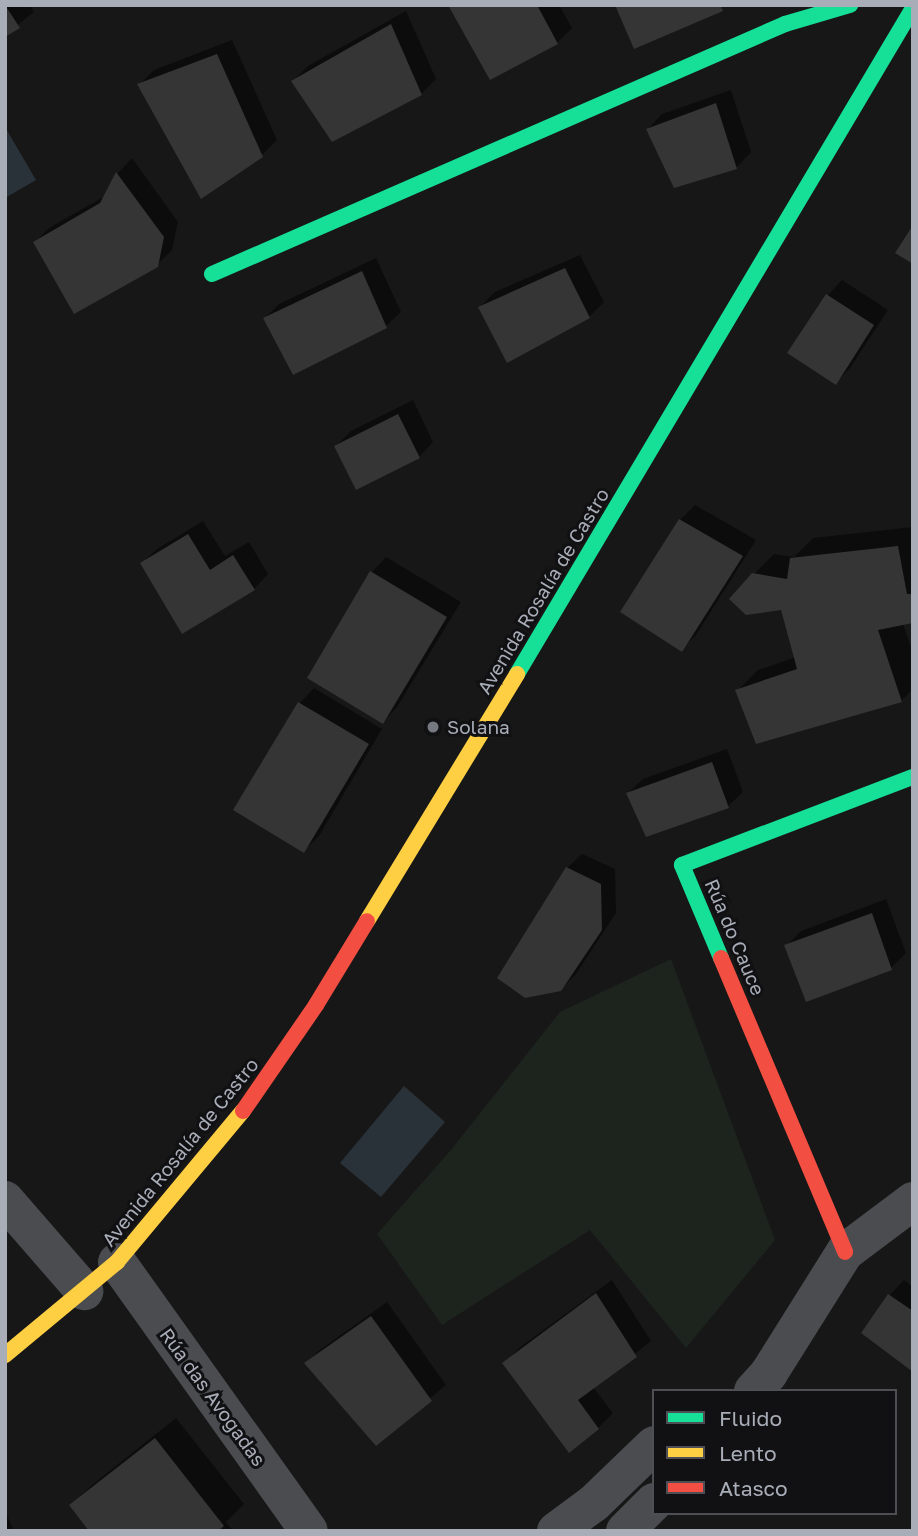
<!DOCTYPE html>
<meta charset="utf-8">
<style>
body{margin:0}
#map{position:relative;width:918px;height:1536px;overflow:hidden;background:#171717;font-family:"Golos Text",sans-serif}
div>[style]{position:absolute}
.green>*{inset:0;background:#1d241e}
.water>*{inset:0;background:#2a3239}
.shadow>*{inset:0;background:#0007}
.building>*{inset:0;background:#353536}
.street>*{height:38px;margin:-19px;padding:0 19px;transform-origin:19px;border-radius:19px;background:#4b4c50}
.fast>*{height:16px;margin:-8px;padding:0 8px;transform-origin:8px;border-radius:8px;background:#16e098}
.slow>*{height:16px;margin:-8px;padding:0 8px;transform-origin:8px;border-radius:8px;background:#ffcf43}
.jam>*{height:16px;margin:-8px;padding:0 8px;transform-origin:8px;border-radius:8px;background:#f24e42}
.dots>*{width:19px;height:19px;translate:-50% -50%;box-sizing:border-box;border:4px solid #111113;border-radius:50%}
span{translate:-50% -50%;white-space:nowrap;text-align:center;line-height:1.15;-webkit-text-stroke:6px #111113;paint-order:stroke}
.street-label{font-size:19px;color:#a8adb8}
.poi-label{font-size:19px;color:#a8adb8}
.left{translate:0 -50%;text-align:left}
.frame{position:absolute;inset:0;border:7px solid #a8adb8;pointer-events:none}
.legend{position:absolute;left:652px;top:1389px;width:245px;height:126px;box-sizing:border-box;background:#111113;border:2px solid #4d4f55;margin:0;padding:9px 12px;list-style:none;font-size:21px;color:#a8adb8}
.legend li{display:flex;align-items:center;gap:14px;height:35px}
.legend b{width:35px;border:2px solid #4d4f55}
</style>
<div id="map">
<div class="green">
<div style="clip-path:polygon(671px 959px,775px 1240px,686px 1348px,590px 1230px,442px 1325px,377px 1234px,451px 1150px,560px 1012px)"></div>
</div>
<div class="water">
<div style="clip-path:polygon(5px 127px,36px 180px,5px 198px)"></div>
<div style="clip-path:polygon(404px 1086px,445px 1122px,381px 1197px,340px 1163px)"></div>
</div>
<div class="shadow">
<div style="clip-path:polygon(5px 5px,30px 5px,34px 12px,5px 35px)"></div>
<div style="clip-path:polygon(450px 5px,559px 5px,572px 28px,557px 43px)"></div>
<div style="clip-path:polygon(406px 11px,436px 79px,421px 94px,293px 81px,308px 66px)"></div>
<div style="clip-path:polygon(232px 40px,277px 140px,262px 155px,139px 85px,154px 70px)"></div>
<div style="clip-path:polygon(731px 90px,751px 152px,737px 167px,675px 186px,648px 129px,662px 114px)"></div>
<div style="clip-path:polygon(132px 158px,178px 222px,172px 250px,157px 265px,35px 242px,49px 228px,107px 195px,118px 173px)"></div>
<div style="clip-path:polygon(580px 255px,604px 302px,589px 317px,480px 307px,495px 292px)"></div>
<div style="clip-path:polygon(376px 258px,401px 312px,386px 326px,294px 373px,265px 318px,279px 304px)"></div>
<div style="clip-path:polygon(842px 280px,888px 310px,850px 368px,836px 383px,790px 353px,828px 295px)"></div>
<div style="clip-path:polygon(413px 400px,433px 442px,419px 457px,336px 446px,351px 431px)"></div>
<div style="clip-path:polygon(695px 505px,756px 540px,696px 635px,681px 650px,680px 520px)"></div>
<div style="clip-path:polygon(203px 521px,225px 556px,249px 542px,268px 574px,254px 589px,142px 563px,157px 549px)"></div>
<div style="clip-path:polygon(913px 527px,913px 621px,903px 623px,913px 654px,913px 689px,901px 701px,737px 691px,758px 670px,796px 657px,783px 608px,753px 575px,774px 554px,794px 557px,813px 538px)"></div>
<div style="clip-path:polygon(386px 557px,461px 602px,397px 707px,383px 722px,372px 572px)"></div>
<div style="clip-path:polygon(314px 688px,382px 729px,319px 836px,304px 851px,235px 809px,300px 703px)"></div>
<div style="clip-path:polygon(727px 749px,743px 792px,728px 806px,628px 793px,643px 779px)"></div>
<div style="clip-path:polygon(582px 854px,615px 869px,616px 913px,576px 974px,560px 990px,567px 868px)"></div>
<div style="clip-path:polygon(886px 899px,906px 953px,891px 968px,807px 1000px,786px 946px,801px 931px)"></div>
<div style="clip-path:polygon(612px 1280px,651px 1341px,593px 1387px,613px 1413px,598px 1428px,505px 1363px,519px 1348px)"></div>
<div style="clip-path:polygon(904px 1280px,913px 1287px,913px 1370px,890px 1295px)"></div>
<div style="clip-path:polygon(387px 1302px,446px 1385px,376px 1443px,306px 1363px,321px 1349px)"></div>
<div style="clip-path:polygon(176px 1418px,244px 1504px,226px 1522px,233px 1531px,92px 1531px,71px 1505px,92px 1485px)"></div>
<div style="clip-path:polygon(5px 1511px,14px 1531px,5px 1531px)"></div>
</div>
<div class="building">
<div style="clip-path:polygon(5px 5px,20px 28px,5px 37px)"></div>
<div style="clip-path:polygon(448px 5px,537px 5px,558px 44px,490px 80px)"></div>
<div style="clip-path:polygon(615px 5px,720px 5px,723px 11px,634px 49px)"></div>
<div style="clip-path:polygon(391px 24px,422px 95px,332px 142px,291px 81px)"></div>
<div style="clip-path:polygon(217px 54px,263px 157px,201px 199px,137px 84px)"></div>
<div style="clip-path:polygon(716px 103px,737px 169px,674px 188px,646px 129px)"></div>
<div style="clip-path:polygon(116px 172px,164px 237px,158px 267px,74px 314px,33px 242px,100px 203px)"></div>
<div style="clip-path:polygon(913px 225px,913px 264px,895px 253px)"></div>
<div style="clip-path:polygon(565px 268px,590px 318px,507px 363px,478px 307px)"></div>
<div style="clip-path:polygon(362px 271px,387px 328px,293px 375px,263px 318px)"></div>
<div style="clip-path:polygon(826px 294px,874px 325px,836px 385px,787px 353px)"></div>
<div style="clip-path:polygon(398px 414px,420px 458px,356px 490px,334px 446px)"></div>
<div style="clip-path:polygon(679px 519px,743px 556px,682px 652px,620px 612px)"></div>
<div style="clip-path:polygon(188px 534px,210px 570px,233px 555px,255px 590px,182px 634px,140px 563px)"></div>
<div style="clip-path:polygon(898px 546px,907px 594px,913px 594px,913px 623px,878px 630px,902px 702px,756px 744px,735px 690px,797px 669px,781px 610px,746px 615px,729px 599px,752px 573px,787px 579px,790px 558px)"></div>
<div style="clip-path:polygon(370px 571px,447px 617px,383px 724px,307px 678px)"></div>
<div style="clip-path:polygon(298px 702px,369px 744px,304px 853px,233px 810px)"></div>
<div style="clip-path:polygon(712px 762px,729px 808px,646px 837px,626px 793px)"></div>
<div style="clip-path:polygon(566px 867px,601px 884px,602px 930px,561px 991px,525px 998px,497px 978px)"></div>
<div style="clip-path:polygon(872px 913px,892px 970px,806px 1002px,784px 945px)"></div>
<div style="clip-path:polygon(596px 1293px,637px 1357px,578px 1400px,599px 1429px,569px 1453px,502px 1363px)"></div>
<div style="clip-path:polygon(888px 1294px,913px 1311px,913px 1372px,861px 1333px)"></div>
<div style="clip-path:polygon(371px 1316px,432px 1401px,376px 1446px,304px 1363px)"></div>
<div style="clip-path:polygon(155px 1438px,224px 1526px,218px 1531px,89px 1531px,69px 1505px)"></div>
</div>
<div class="street">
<div style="left:5px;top:1200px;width:121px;rotate:49deg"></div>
<div style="left:117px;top:1262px;width:330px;rotate:54.5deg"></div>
<div style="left:753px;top:1391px;width:24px;rotate:-48deg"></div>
<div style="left:769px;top:1373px;width:143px;rotate:-57.9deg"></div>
<div style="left:845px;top:1252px;width:85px;rotate:-36.9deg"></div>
<div style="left:556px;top:1531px;width:47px;rotate:-36.4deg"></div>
<div style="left:594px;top:1503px;width:83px;rotate:-44deg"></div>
<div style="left:625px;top:1531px;width:41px;rotate:-45deg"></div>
</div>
<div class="fast">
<div style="left:212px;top:274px;width:625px;rotate:-23.57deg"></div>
<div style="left:785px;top:24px;width:68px;rotate:-16.3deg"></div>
<div style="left:517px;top:674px;width:775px;rotate:-59.26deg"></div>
<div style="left:721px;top:958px;width:101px;rotate:-112.8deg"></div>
<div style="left:682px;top:865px;width:247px;rotate:-20.9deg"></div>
</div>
<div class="slow">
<div style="left:367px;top:921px;width:289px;rotate:-58.7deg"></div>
<div style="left:5px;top:1355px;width:146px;rotate:-39.7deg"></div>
<div style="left:117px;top:1262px;width:197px;rotate:-50.2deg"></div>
</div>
<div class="jam">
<div style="left:721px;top:958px;width:319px;rotate:67.1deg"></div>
<div style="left:243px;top:1111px;width:129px;rotate:-55.4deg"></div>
<div style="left:316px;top:1005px;width:98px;rotate:-58.7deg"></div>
</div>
<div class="dots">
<div style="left:433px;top:727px;background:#757880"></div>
</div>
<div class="street-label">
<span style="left:543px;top:591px;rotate:-59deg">Avenida Rosalía de Castro</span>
<span style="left:735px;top:937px;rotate:67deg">Rúa do Cauce</span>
<span style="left:180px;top:1152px;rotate:-51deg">Avenida Rosalía de Castro</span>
<span style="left:213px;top:1397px;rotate:54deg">Rúa das Avogadas</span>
</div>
<div class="poi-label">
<span class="left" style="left:447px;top:727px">Solana</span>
</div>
<div class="frame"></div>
<ul class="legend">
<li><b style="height:9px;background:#16e098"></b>Fluido</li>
<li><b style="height:9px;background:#ffcf43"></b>Lento</li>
<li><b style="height:9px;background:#f24e42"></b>Atasco</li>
</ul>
</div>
